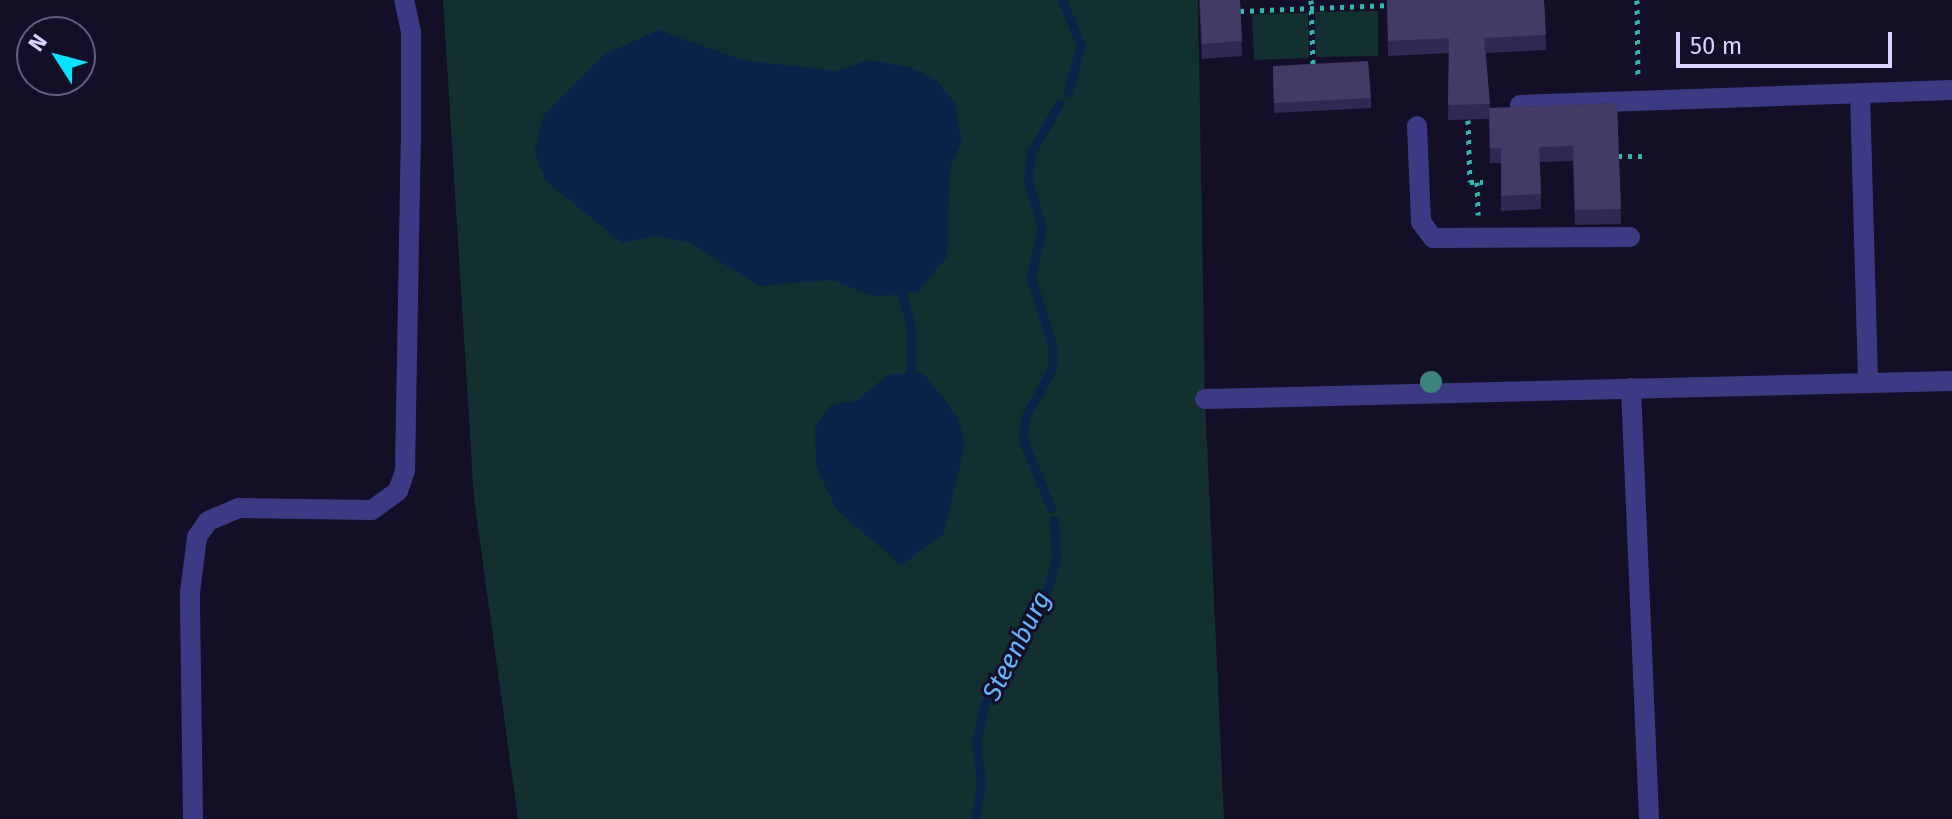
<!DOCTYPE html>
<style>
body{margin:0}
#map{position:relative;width:1952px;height:819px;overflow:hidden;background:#130f26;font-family:"Fira Sans",sans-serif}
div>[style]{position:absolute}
.green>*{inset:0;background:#12302f}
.water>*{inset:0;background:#0c2248}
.stream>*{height:9px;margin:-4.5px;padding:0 4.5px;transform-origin:4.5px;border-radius:4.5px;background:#0c2248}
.path>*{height:5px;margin-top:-2.5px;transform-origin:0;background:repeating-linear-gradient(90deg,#2fb8b0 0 4px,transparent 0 10px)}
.minor>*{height:20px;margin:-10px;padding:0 10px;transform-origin:10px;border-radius:10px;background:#3d3a85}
.trees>*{width:22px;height:22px;margin:-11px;border-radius:50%;background:#3d827b}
.wall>*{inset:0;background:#312854}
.building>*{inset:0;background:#433a66}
span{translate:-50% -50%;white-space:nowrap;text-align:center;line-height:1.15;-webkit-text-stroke:6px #130f26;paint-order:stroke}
.water-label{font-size:26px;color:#62b6ff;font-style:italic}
.north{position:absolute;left:16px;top:16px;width:80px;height:80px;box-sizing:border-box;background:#130f26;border:2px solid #625e7d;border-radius:50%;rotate:306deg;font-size:22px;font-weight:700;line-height:32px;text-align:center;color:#d9d4ff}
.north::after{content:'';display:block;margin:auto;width:28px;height:36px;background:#00e5ff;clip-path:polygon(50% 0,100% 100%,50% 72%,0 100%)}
.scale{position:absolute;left:1676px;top:32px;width:216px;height:36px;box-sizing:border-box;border:4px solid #d9d4ff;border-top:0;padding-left:10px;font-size:24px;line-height:28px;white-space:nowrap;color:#d9d4ff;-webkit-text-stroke:6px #130f26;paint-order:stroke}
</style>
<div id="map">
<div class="green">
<div style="clip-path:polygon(443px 0,1198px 0,1205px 399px,1224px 819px,518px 819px,474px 498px)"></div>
<div style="clip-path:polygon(1378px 11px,1378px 56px,1316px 57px,1315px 12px)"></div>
<div style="clip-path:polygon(1308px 13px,1309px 58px,1254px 60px,1252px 14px)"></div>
</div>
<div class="water">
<div style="clip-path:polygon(659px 30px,742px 60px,838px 71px,868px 60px,910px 67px,937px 80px,955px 103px,962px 142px,950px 167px,947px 257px,918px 292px,876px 297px,832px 280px,759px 286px,689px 242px,656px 236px,622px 243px,546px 181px,534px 152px,544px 114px,605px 54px)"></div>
<div style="clip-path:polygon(923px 373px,958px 417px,965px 443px,944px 534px,901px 565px,836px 509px,816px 466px,815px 427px,831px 405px,858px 400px,888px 374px)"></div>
</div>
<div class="stream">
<div style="left:1062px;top:0;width:49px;rotate:67.1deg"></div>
<div style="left:1081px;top:45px;width:49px;rotate:105.5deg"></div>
<div style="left:902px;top:294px;width:35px;rotate:75deg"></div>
<div style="left:911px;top:328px;width:45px;rotate:90deg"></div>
<div style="left:1051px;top:508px;width:74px;rotate:-112.4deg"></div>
<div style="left:1023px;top:440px;width:22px;rotate:-85deg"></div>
<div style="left:1025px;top:418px;width:57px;rotate:-61.6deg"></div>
<div style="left:1052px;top:368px;width:20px;rotate:-87deg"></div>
<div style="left:1053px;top:348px;width:73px;rotate:-107.4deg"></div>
<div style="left:1031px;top:278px;width:51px;rotate:-77.6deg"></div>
<div style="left:1042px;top:228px;width:49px;rotate:-106.6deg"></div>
<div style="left:1028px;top:181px;width:28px;rotate:-84deg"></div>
<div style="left:1031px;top:153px;width:56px;rotate:-60.3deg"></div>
<div style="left:975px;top:819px;width:36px;rotate:-80deg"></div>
<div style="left:981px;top:784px;width:43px;rotate:-96.6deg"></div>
<div style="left:976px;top:741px;width:39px;rotate:-77deg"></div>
<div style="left:985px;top:703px;width:119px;rotate:-60.2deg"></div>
<div style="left:1044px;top:600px;width:42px;rotate:-73.3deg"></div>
<div style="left:1056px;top:560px;width:40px;rotate:-92.9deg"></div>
</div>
<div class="path">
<div style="left:1311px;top:0;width:64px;rotate:88.2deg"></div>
<div style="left:1637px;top:0;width:78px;rotate:89.3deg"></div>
<div style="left:1240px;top:11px;width:151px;rotate:-2.3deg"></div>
<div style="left:1468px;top:120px;width:62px;rotate:88.2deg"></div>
<div style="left:1470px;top:182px;width:13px"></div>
<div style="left:1618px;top:156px;width:24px"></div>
<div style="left:1477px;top:182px;width:33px;rotate:88deg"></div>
</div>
<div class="minor">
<div style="left:1860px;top:93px;width:290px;rotate:88.4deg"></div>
<div style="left:1520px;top:105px;width:432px;rotate:-2deg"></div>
<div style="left:1417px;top:126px;width:96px;rotate:87.6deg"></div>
<div style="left:1421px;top:222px;width:20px;rotate:53deg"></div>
<div style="left:1433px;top:238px;width:197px;rotate:-0.3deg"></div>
<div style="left:1631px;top:388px;width:431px;rotate:87.6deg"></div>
<div style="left:1205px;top:399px;width:747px;rotate:-1.38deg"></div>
<div style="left:193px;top:819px;width:227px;rotate:-90.8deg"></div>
<div style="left:190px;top:592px;width:55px;rotate:-82.7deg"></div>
<div style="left:197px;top:537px;width:19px;rotate:-55deg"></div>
<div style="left:208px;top:521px;width:34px;rotate:-23deg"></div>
<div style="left:239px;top:508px;width:133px;rotate:0.9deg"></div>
<div style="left:372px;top:510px;width:32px;rotate:-36deg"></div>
<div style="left:398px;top:491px;width:21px;rotate:-71deg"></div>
<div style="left:405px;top:471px;width:329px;rotate:-89deg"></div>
<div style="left:411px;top:142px;width:110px;rotate:-90deg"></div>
<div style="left:411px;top:32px;width:33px;rotate:-102deg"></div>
</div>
<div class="trees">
<div style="left:1431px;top:382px"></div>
</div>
<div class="wall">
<div style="clip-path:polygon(1199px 0,1240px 0,1242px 56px,1202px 59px)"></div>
<div style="clip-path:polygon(1387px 0,1544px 0,1546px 50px,1486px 53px,1490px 108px,1617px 103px,1621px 224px,1575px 225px,1573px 161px,1540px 162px,1541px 209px,1501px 211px,1501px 163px,1490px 163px,1489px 119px,1448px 120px,1449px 53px,1388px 56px)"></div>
<div style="clip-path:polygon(1273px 66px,1371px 98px,1371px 108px,1274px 113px)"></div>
</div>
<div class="building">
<div style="clip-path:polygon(1200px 0,1240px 0,1242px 41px,1202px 44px)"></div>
<div style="clip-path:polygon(1387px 0,1544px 0,1546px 35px,1484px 38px,1490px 104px,1448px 105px,1449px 38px,1388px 41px)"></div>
<div style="clip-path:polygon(1368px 61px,1371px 98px,1274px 103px,1273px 66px)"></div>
<div style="clip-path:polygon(1617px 103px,1621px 209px,1575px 210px,1573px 146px,1539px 147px,1541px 194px,1501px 196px,1501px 148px,1490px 148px,1489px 108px)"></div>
</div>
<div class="water-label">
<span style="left:1017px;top:646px;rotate:-63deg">Steenburg</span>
</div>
<div class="north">N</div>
<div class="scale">50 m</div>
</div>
